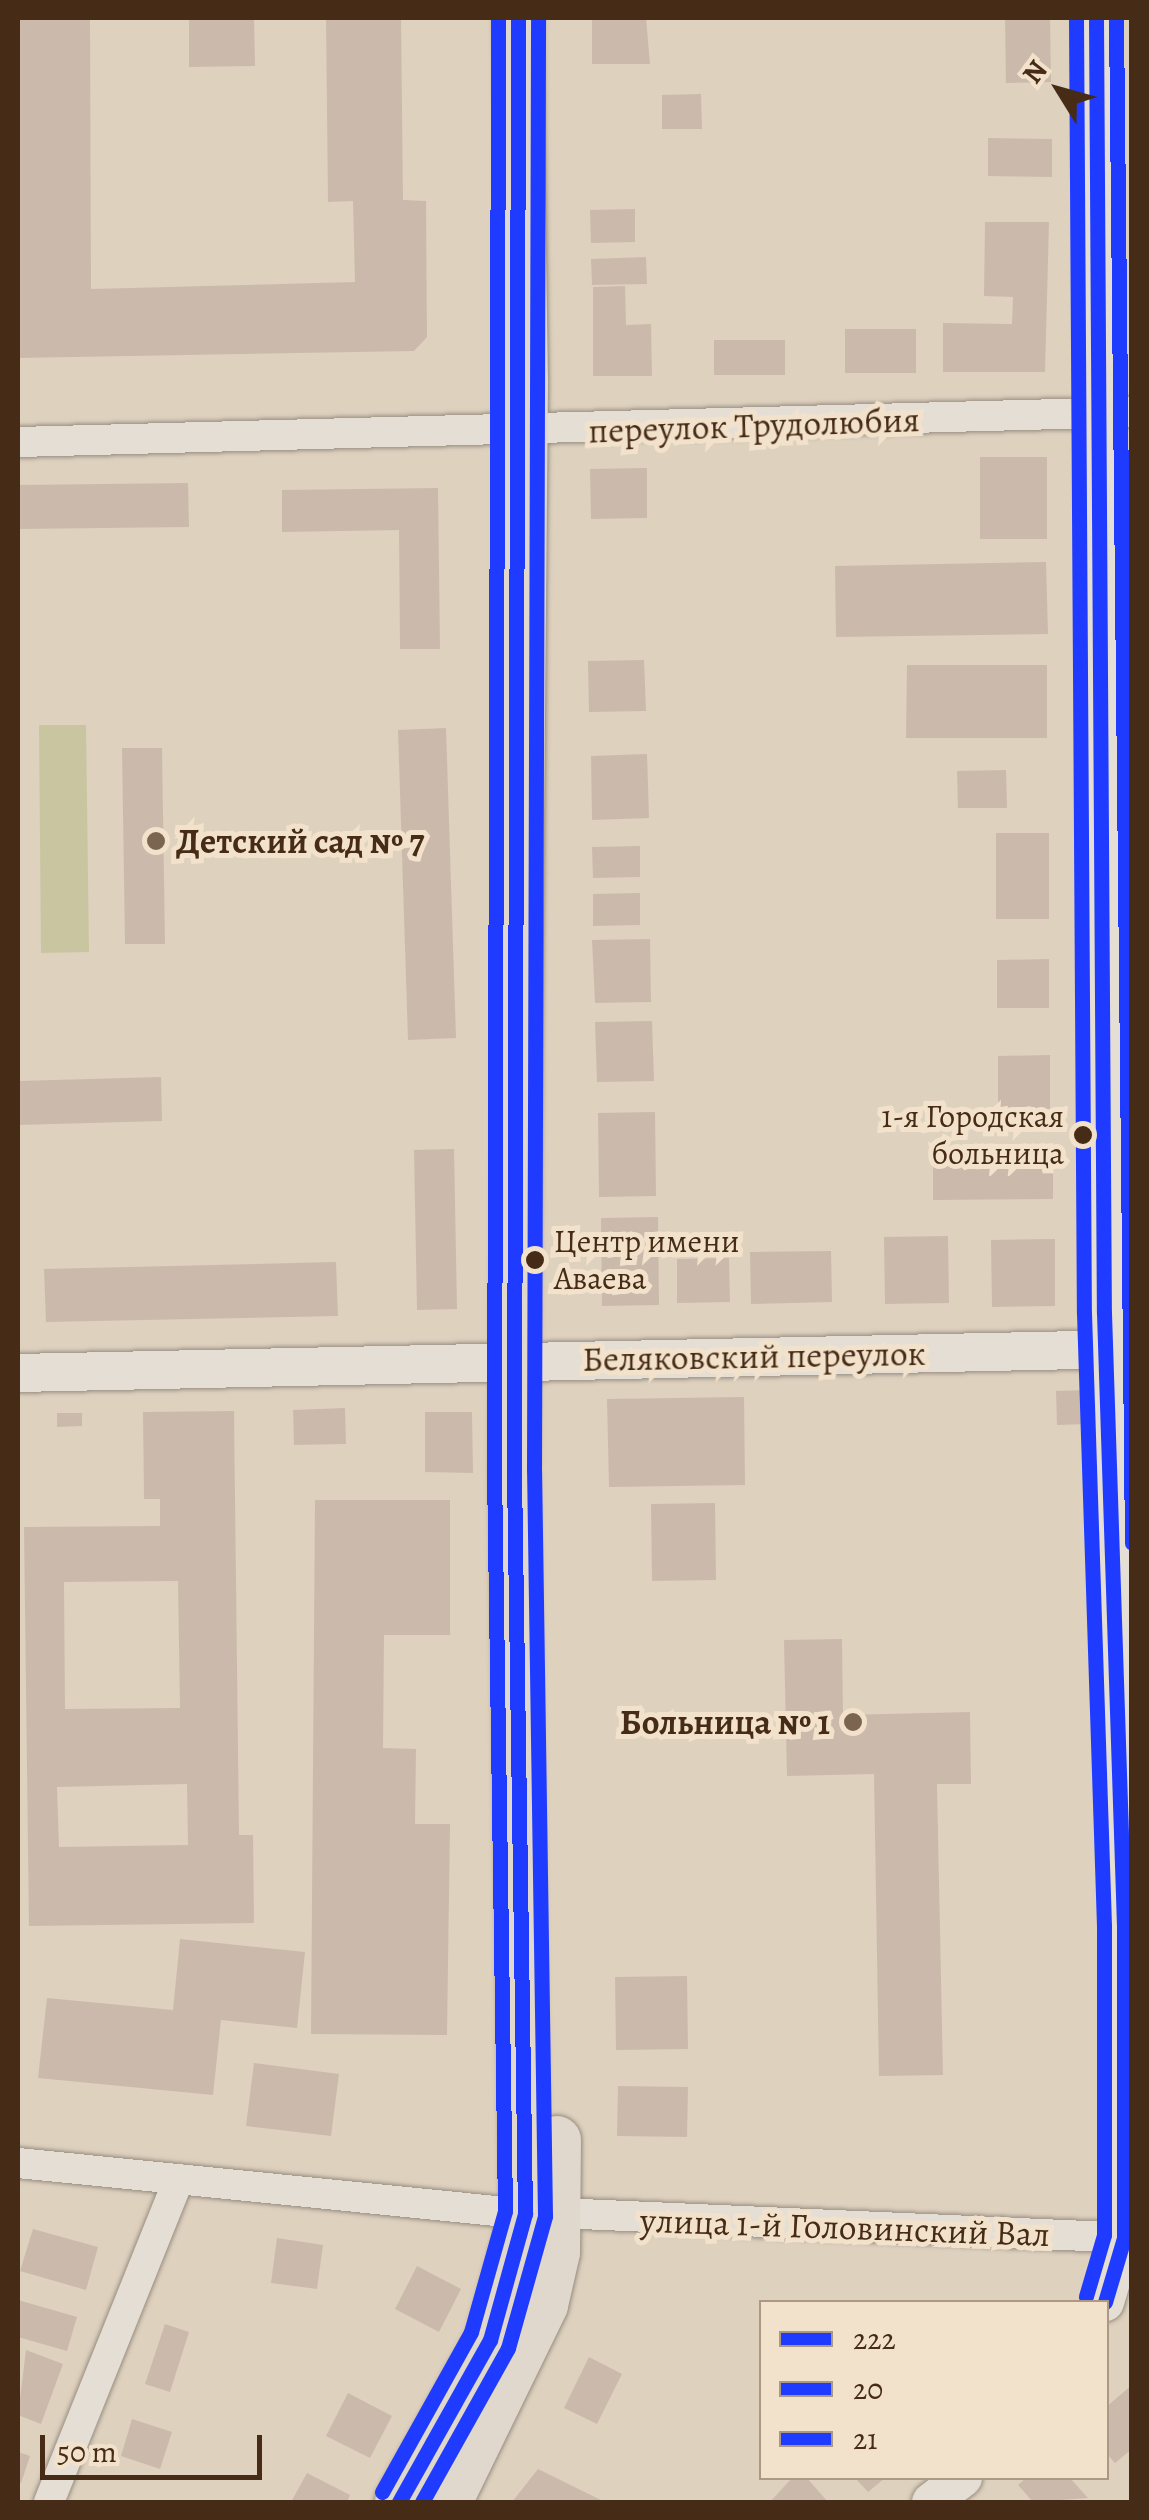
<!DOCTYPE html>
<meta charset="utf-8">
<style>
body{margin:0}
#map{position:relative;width:1149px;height:2520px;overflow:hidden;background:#ded1be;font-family:Alegreya,serif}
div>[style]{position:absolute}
.green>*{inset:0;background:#cac5a1}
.building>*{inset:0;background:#cbbaab}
.roads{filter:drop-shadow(0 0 2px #988d80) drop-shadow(0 0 2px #988d80)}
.minor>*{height:30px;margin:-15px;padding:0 15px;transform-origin:15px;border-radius:15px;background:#e5ded4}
.tertiary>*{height:38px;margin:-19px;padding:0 19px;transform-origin:19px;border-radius:19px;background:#e5ded4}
.primary>*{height:48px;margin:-24px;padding:0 24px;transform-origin:24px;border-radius:24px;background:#e0d8cd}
.bus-1>*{height:15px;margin:-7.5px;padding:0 7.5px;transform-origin:7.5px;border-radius:7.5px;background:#1f3bff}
.bus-2>*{height:15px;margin:-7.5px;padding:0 7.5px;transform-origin:7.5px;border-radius:7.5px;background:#1f3bff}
.bus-3>*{height:15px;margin:-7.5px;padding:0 7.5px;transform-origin:7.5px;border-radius:7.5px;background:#1f3bff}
.bus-4>*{height:15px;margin:-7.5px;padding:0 7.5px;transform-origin:7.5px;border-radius:7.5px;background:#1f3bff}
.bus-5>*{height:15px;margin:-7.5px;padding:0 7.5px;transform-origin:7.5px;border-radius:7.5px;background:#1f3bff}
.bus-6>*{height:15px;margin:-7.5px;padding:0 7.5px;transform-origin:7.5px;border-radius:7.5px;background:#1f3bff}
.dots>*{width:28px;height:28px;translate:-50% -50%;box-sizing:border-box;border:5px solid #f2e2cc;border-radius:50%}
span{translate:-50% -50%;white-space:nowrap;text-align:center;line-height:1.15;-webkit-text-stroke:10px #f2e2cc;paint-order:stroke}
.bus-label{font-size:32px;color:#462b16}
.right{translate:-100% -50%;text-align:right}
.left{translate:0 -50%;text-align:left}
.street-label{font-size:35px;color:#462b16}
.poi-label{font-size:35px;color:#462b16;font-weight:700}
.frame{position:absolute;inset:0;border:20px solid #462b16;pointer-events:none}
.legend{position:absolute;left:759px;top:2300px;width:350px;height:180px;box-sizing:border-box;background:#f2e2cc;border:2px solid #ad9983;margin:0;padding:12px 18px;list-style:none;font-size:30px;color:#462b16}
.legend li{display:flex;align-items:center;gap:20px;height:50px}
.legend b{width:50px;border:2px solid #ad9983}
.north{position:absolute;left:1009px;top:40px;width:100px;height:100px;-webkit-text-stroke:8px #f2e2cc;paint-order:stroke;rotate:307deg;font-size:28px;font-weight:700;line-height:40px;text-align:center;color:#462b16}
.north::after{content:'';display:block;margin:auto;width:35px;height:45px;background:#462b16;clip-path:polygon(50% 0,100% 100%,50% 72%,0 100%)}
.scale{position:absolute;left:40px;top:2435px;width:222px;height:45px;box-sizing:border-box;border:5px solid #462b16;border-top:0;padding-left:12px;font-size:30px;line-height:35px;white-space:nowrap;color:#462b16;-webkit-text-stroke:8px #f2e2cc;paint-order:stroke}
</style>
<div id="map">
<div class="green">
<div style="clip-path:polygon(39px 725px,86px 725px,89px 952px,41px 953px)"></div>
</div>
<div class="building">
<div style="clip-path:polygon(18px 18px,90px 18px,91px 289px,355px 282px,353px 201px,328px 202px,326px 18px,401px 18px,403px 200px,426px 201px,427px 337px,414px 351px,18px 358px)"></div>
<div style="clip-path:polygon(189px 18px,254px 18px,255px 66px,189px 67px)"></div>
<div style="clip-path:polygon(646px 18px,650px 64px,592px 64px,592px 19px)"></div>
<div style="clip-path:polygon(1005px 18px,1050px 18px,1051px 82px,1006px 83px)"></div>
<div style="clip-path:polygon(701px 94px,702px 129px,662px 129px,662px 95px)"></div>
<div style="clip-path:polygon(988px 138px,1052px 139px,1052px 177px,988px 176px)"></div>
<div style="clip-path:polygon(635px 209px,635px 242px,591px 243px,590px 210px)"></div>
<div style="clip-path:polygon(985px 222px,1049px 222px,1045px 372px,943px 372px,943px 323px,1012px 324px,1013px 297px,984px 296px)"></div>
<div style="clip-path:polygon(646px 257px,647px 284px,592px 285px,591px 259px)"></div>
<div style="clip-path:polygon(625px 286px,626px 325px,651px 324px,652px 376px,593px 376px,593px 287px)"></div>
<div style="clip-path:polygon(845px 329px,916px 329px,916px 373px,845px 373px)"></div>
<div style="clip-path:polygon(714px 340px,785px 340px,785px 375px,714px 375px)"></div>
<div style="clip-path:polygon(980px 457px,1047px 457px,1047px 539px,980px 539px)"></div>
<div style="clip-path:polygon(647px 468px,647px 518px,591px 519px,590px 469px)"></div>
<div style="clip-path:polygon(188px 483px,189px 527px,18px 529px,18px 485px)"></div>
<div style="clip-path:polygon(438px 488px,440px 649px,400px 649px,399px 530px,282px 532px,282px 490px)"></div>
<div style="clip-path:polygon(1046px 562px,1048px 634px,836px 637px,835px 566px)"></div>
<div style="clip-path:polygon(644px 660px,646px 711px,589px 712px,588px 661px)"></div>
<div style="clip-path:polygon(907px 665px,1047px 665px,1047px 738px,906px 738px)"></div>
<div style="clip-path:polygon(446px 728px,456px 1038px,408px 1040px,398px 730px)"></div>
<div style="clip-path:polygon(122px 748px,162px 748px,165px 944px,125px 944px)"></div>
<div style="clip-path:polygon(647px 754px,649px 818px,592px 820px,591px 756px)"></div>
<div style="clip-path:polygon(1006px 770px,1007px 808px,958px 808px,957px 771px)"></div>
<div style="clip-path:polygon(996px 833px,1049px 833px,1049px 919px,996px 919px)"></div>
<div style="clip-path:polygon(640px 846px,640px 877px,593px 878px,592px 847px)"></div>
<div style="clip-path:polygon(640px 893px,640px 925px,593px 926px,593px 894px)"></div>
<div style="clip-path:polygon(650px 939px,651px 1002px,595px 1003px,592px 940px)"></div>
<div style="clip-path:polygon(1049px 959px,1049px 1008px,997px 1008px,997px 960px)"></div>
<div style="clip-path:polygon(652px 1021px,654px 1081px,597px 1082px,595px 1022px)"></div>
<div style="clip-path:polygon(1050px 1055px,1050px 1109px,998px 1109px,998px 1056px)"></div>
<div style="clip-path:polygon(161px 1077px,162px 1121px,18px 1125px,18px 1081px)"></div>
<div style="clip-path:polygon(655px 1112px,656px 1196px,599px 1197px,598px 1113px)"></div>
<div style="clip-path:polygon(1053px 1145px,1053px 1199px,933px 1200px,933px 1146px)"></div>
<div style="clip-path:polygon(454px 1149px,457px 1309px,417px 1310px,414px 1150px)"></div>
<div style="clip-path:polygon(658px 1217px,659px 1305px,602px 1306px,601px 1218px)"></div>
<div style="clip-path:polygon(948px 1236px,949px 1303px,885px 1304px,884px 1237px)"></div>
<div style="clip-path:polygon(1055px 1239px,1055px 1306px,992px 1307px,991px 1240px)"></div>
<div style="clip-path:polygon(831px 1251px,832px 1302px,751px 1304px,750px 1252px)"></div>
<div style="clip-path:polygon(729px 1258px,730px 1302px,677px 1303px,677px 1259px)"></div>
<div style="clip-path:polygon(336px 1262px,338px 1316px,46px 1322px,44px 1269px)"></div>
<div style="clip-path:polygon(1087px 1390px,1088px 1424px,1057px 1425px,1056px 1391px)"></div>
<div style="clip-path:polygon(744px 1397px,745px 1485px,609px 1487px,607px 1399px)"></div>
<div style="clip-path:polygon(345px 1408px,346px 1444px,294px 1445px,293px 1410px)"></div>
<div style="clip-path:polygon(evenodd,234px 1411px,239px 1835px,253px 1835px,254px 1923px,29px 1926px,24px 1527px,160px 1526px,160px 1499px,144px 1499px,143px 1412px,234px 1411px,178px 1581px,180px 1708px,65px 1709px,64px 1582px,178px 1581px,234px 1411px,187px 1784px,188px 1845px,59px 1847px,57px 1787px,187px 1784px)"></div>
<div style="clip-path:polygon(425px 1412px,472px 1412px,473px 1473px,425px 1472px)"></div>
<div style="clip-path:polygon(57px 1413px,82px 1413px,82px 1426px,57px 1427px)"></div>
<div style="clip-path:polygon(315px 1500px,450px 1500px,450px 1635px,384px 1635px,383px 1748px,416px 1749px,415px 1824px,450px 1824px,447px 2035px,311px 2034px)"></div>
<div style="clip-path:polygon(715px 1503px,716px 1580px,652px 1581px,651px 1504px)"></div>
<div style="clip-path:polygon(842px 1639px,843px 1715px,970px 1712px,971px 1784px,937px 1784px,943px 2075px,879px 2076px,874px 1774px,787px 1776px,784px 1640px)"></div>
<div style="clip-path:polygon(180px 1939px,305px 1952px,297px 2028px,221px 2020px,213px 2095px,38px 2078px,47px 1998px,173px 2010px)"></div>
<div style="clip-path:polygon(687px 1976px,688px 2049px,616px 2050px,615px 1977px)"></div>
<div style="clip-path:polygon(254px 2063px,339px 2074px,331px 2136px,246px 2126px)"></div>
<div style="clip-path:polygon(618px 2086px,688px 2087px,687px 2137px,617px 2136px)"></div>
<div style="clip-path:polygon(33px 2229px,98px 2247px,86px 2290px,20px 2271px)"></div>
<div style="clip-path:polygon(277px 2238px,323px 2245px,317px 2289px,271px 2283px)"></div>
<div style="clip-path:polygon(417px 2266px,461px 2289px,439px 2332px,395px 2309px)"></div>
<div style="clip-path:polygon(18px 2300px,77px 2317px,67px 2351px,18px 2337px)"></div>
<div style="clip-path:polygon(165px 2324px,189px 2332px,170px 2392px,145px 2384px)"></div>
<div style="clip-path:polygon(26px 2350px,63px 2364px,41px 2424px,18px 2415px)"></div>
<div style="clip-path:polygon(589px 2357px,622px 2374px,597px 2424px,564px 2408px)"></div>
<div style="clip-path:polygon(1132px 2385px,1132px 2449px,1115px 2463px,1106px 2453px,1106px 2407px)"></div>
<div style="clip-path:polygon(348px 2393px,392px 2416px,370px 2458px,326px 2436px)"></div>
<div style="clip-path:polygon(132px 2419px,172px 2432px,160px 2469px,121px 2456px)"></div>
<div style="clip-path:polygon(18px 2452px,30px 2456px,21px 2483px,18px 2482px)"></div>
<div style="clip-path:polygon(538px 2469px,605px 2502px,512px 2502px)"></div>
<div style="clip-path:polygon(307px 2473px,350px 2495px,347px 2502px,291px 2502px)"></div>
<div style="clip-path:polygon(792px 2478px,807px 2478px,828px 2502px,770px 2502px)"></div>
<div style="clip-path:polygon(855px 2478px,885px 2478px,868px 2492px)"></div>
<div style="clip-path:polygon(1026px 2478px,1070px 2478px,1088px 2498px,1033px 2502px,1018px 2485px)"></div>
</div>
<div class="roads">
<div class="minor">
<div style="left:18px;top:442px;width:1114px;rotate:-1.54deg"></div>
<div style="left:18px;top:2163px;width:510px;rotate:5.74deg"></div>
<div style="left:558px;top:2213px;width:575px;rotate:2.49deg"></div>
<div style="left:49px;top:2502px;width:348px;rotate:-68.1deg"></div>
</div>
<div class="tertiary">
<div style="left:1096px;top:18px;width:1295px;rotate:89.65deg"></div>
<div style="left:1104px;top:1313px;width:613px;rotate:88.13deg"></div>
<div style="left:1124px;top:1926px;width:312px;rotate:90deg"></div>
<div style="left:1124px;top:2238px;width:67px;rotate:106.5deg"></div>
<div style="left:18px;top:1373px;width:1111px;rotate:-1.24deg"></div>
<div style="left:931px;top:2502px;width:40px;rotate:-37deg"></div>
</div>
<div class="primary">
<div style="left:399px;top:2502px;width:186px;rotate:-60.7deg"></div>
<div style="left:490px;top:2340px;width:131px;rotate:-74.5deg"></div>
<div style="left:525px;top:2214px;width:744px;rotate:-90.85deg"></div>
<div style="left:514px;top:1470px;width:1090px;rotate:-89.47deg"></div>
<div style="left:524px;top:380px;width:362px;rotate:-90.9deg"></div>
<div style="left:448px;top:2502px;width:219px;rotate:-64deg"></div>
<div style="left:544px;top:2305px;width:54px;rotate:-77.2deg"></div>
<div style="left:556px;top:2252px;width:112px;rotate:-89.5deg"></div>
</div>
</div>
<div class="bus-1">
<div style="left:1096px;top:18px;width:1295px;rotate:89.65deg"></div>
<div style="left:1104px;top:1313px;width:613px;rotate:88.13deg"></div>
<div style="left:1124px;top:1926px;width:312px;rotate:90deg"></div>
<div style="left:1124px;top:2238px;width:67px;rotate:106.5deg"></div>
</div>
<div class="bus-2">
<div style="left:399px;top:2502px;width:186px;rotate:-60.7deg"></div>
<div style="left:490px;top:2340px;width:131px;rotate:-74.5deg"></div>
<div style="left:525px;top:2214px;width:744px;rotate:-90.85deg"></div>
<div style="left:514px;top:1470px;width:1452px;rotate:-89.84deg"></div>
</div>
<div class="bus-3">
<div style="left:422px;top:2502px;width:176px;rotate:-60.8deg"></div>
<div style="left:508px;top:2348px;width:137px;rotate:-74.3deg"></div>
<div style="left:545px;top:2216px;width:746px;rotate:-90.84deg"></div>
<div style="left:534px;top:1470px;width:1452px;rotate:-89.84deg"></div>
</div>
<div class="bus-4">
<div style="left:382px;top:2492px;width:183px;rotate:-60.9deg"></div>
<div style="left:471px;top:2332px;width:126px;rotate:-74.3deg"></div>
<div style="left:505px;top:2211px;width:741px;rotate:-90.85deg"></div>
<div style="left:494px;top:1470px;width:1452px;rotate:-89.84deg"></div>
</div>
<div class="bus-5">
<div style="left:1076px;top:18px;width:1295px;rotate:89.65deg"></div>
<div style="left:1084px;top:1313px;width:613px;rotate:88.13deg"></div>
<div style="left:1104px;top:1926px;width:309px;rotate:90deg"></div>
<div style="left:1104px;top:2235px;width:64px;rotate:106.4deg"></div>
</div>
<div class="bus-6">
<div style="left:1116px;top:18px;width:1525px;rotate:89.4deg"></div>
</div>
<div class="dots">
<div style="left:156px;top:841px;background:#7b6551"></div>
<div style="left:1083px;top:1135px;background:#462b16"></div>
<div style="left:535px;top:1260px;background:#462b16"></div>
<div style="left:853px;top:1722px;background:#7b6551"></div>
</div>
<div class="bus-label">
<span class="right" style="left:1064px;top:1135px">1-я Городская<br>больница</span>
<span class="left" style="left:554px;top:1260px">Центр имени<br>Аваева</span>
</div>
<div class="street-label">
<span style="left:754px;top:425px;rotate:-2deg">переулок Трудолюбия</span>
<span style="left:754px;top:1356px;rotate:-1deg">Беляковский переулок</span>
<span style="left:845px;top:2227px;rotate:2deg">улица 1-й Головинский Вал</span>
</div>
<div class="poi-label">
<span class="left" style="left:176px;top:841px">Детский сад № 7</span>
<span class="right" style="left:830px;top:1722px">Больница № 1</span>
</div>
<div class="frame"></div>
<ul class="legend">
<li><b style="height:12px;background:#1f3bff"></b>222</li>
<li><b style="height:12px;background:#1f3bff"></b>20</li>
<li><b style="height:12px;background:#1f3bff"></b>21</li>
</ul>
<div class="north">N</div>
<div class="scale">50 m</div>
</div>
